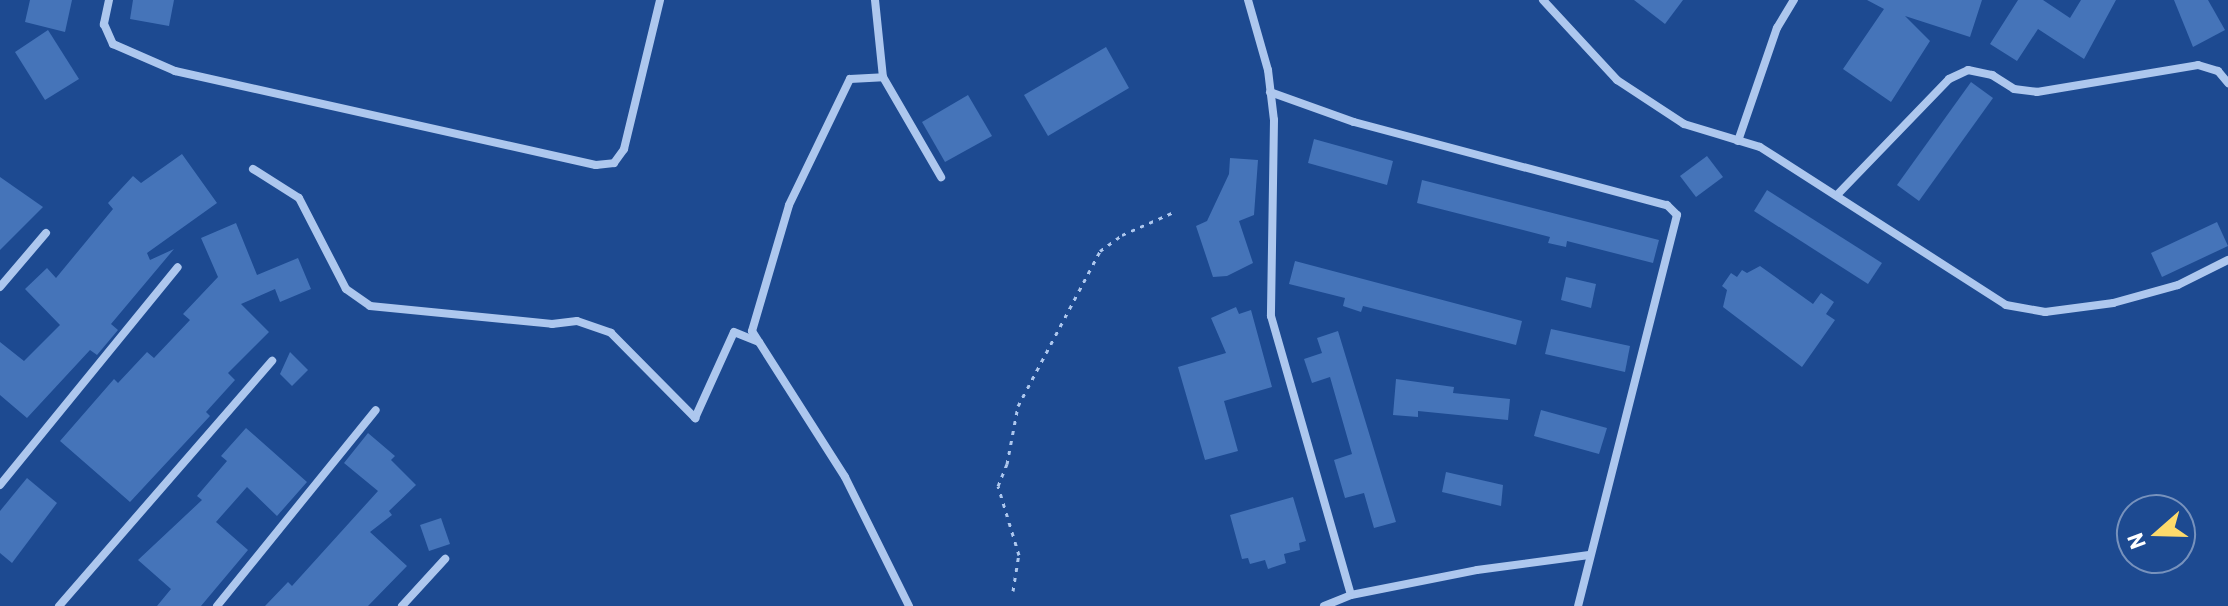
<!DOCTYPE html>
<style>
body{margin:0}
#map{position:relative;width:2228px;height:606px;overflow:hidden;background:#1d4a91;font-family:Barlow,sans-serif}
div>[style]{position:absolute}
.building>*{inset:0;background:#4574b9}
.path>*{height:3px;margin-top:-1.5px;transform-origin:0;background:repeating-linear-gradient(90deg,#adc7ee 0 4px,transparent 0 10px)}
.minor>*{height:8px;margin:-4px;padding:0 4px;transform-origin:4px;border-radius:4px;background:#adc7ee}
span{translate:-50% -50%;white-space:nowrap;text-align:center;line-height:1.15;-webkit-text-stroke:8px #1d4a91;paint-order:stroke}
.north{position:absolute;left:2116px;top:494px;width:80px;height:80px;box-sizing:border-box;background:#1d4a91;border:2px solid #7792bd;border-radius:50%;rotate:250deg;font-size:22px;font-weight:700;line-height:32px;text-align:center;color:#fff}
.north::after{content:'';display:block;margin:auto;width:28px;height:36px;background:#fdda6b;clip-path:polygon(50% 0,100% 100%,50% 72%,0 100%)}
</style>
<div id="map">
<div class="building">
<div style="clip-path:polygon(30px 0,72px 0,65px 32px,25px 22px)"></div>
<div style="clip-path:polygon(133px 0,174px 0,169px 26px,130px 19px)"></div>
<div style="clip-path:polygon(1634px 0,1683px 0,1665px 24px)"></div>
<div style="clip-path:polygon(1867px 0,1982px 0,1970px 37px,1905px 16px,1930px 41px,1891px 102px,1843px 69px,1884px 9px)"></div>
<div style="clip-path:polygon(2018px 0,2043px 0,2070px 18px,2081px 0,2116px 0,2084px 59px,2038px 29px,2017px 61px,1990px 44px)"></div>
<div style="clip-path:polygon(2174px 0,2208px 0,2225px 30px,2193px 47px)"></div>
<div style="clip-path:polygon(48px 30px,79px 79px,45px 100px,15px 52px)"></div>
<div style="clip-path:polygon(1106px 47px,1129px 88px,1048px 136px,1024px 95px)"></div>
<div style="clip-path:polygon(1971px 82px,1993px 98px,1919px 201px,1897px 185px)"></div>
<div style="clip-path:polygon(968px 95px,992px 136px,945px 162px,922px 122px)"></div>
<div style="clip-path:polygon(1314px 139px,1393px 161px,1387px 185px,1308px 163px)"></div>
<div style="clip-path:polygon(182px 154px,217px 203px,147px 253px,150px 260px,174px 249px,111px 324px,118px 330px,97px 355px,90px 350px,27px 418px,0 395px,0 342px,24px 361px,60px 325px,25px 289px,47px 268px,56px 278px,113px 209px,108px 203px,133px 176px,141px 183px)"></div>
<div style="clip-path:polygon(1707px 156px,1723px 177px,1696px 197px,1680px 176px)"></div>
<div style="clip-path:polygon(1230px 158px,1258px 160px,1254px 215px,1239px 221px,1253px 263px,1227px 276px,1213px 277px,1196px 226px,1207px 221px,1229px 174px)"></div>
<div style="clip-path:polygon(0 177px,43px 207px,0 250px)"></div>
<div style="clip-path:polygon(1422px 180px,1659px 240px,1653px 263px,1567px 241px,1566px 247px,1548px 243px,1550px 237px,1417px 203px)"></div>
<div style="clip-path:polygon(1767px 190px,1882px 263px,1868px 284px,1754px 211px)"></div>
<div style="clip-path:polygon(2217px 222px,2228px 246px,2162px 277px,2151px 253px)"></div>
<div style="clip-path:polygon(236px 223px,257px 275px,298px 258px,311px 289px,280px 302px,275px 289px,241px 304px,269px 332px,228px 373px,235px 380px,206px 412px,210px 416px,130px 502px,60px 441px,114px 379px,118px 383px,147px 352px,154px 358px,190px 320px,183px 314px,218px 277px,201px 238px)"></div>
<div style="clip-path:polygon(1295px 261px,1522px 321px,1516px 345px,1363px 306px,1361px 312px,1343px 306px,1345px 298px,1289px 284px)"></div>
<div style="clip-path:polygon(1760px 266px,1813px 304px,1821px 293px,1834px 302px,1826px 314px,1835px 320px,1802px 367px,1723px 307px,1727px 290px,1722px 286px,1731px 273px,1737px 277px,1742px 270px,1747px 273px)"></div>
<div style="clip-path:polygon(1566px 277px,1596px 284px,1591px 308px,1561px 300px)"></div>
<div style="clip-path:polygon(1236px 307px,1239px 314px,1251px 310px,1272px 387px,1224px 401px,1238px 451px,1205px 460px,1178px 367px,1226px 353px,1211px 318px)"></div>
<div style="clip-path:polygon(1551px 329px,1630px 346px,1625px 372px,1545px 354px)"></div>
<div style="clip-path:polygon(1338px 331px,1396px 522px,1374px 528px,1364px 493px,1345px 498px,1334px 460px,1352px 454px,1330px 377px,1312px 383px,1304px 359px,1322px 353px,1317px 338px)"></div>
<div style="clip-path:polygon(290px 352px,308px 370px,292px 386px,280px 374px)"></div>
<div style="clip-path:polygon(1396px 379px,1454px 387px,1453px 393px,1510px 399px,1508px 420px,1418px 411px,1418px 417px,1393px 415px)"></div>
<div style="clip-path:polygon(1541px 410px,1607px 428px,1599px 454px,1534px 436px)"></div>
<div style="clip-path:polygon(246px 428px,307px 482px,277px 516px,247px 487px,216px 522px,248px 550px,201px 606px,157px 606px,171px 589px,138px 560px,202px 500px,197px 496px,227px 461px,221px 456px)"></div>
<div style="clip-path:polygon(368px 433px,395px 456px,391px 460px,416px 485px,389px 511px,392px 515px,370px 532px,407px 566px,368px 606px,265px 606px,288px 582px,292px 586px,378px 491px,344px 463px)"></div>
<div style="clip-path:polygon(1446px 472px,1503px 485px,1501px 506px,1442px 492px)"></div>
<div style="clip-path:polygon(27px 478px,57px 503px,12px 563px,0 553px,0 511px)"></div>
<div style="clip-path:polygon(1293px 497px,1306px 541px,1299px 543px,1300px 550px,1284px 554px,1286px 563px,1268px 569px,1265px 560px,1250px 564px,1248px 558px,1242px 559px,1230px 515px)"></div>
<div style="clip-path:polygon(441px 518px,450px 544px,429px 551px,420px 525px)"></div>
</div>
<div class="path">
<div style="left:1013px;top:591px;width:36px;rotate:-81deg"></div>
<div style="left:1019px;top:555px;width:72px;rotate:-106.9deg"></div>
<div style="left:998px;top:486px;width:24px;rotate:-68deg"></div>
<div style="left:1007px;top:464px;width:59px;rotate:-79.3deg"></div>
<div style="left:1018px;top:406px;width:175px;rotate:-62.1deg"></div>
<div style="left:1100px;top:251px;width:27px;rotate:-36deg"></div>
<div style="left:1122px;top:235px;width:57px;rotate:-23.9deg"></div>
</div>
<div class="minor">
<div style="left:109px;top:0;width:25px;rotate:102deg"></div>
<div style="left:104px;top:24px;width:22px;rotate:66deg"></div>
<div style="left:113px;top:44px;width:68px;rotate:23.5deg"></div>
<div style="left:175px;top:71px;width:431px;rotate:12.6deg"></div>
<div style="left:596px;top:165px;width:18px;rotate:-6deg"></div>
<div style="left:614px;top:163px;width:17px;rotate:-54deg"></div>
<div style="left:624px;top:149px;width:153px;rotate:-76.4deg"></div>
<div style="left:875px;top:0;width:77px;rotate:84.1deg"></div>
<div style="left:1248px;top:0;width:73px;rotate:74.1deg"></div>
<div style="left:1268px;top:70px;width:50px;rotate:83.2deg"></div>
<div style="left:1274px;top:120px;width:196px;rotate:90.9deg"></div>
<div style="left:1271px;top:316px;width:290px;rotate:74deg"></div>
<div style="left:1543px;top:0;width:109px;rotate:47.2deg"></div>
<div style="left:1617px;top:80px;width:80px;rotate:33.3deg"></div>
<div style="left:1684px;top:124px;width:79px;rotate:16.8deg"></div>
<div style="left:1760px;top:147px;width:292px;rotate:32.7deg"></div>
<div style="left:2006px;top:305px;width:40px;rotate:10deg"></div>
<div style="left:2045px;top:312px;width:69px;rotate:-7.5deg"></div>
<div style="left:2113px;top:303px;width:67px;rotate:-15.5deg"></div>
<div style="left:2178px;top:285px;width:56px;rotate:-26.6deg"></div>
<div style="left:1270px;top:92px;width:89px;rotate:19.7deg"></div>
<div style="left:1354px;top:122px;width:324px;rotate:14.9deg"></div>
<div style="left:1667px;top:205px;width:14px;rotate:45deg"></div>
<div style="left:1677px;top:215px;width:403px;rotate:104.2deg"></div>
<div style="left:1738px;top:141px;width:120px;rotate:-71deg"></div>
<div style="left:1777px;top:28px;width:33px;rotate:-59deg"></div>
<div style="left:253px;top:169px;width:54px;rotate:32.2deg"></div>
<div style="left:299px;top:198px;width:102px;rotate:62.7deg"></div>
<div style="left:346px;top:289px;width:29px;rotate:35deg"></div>
<div style="left:370px;top:306px;width:183px;rotate:5.6deg"></div>
<div style="left:552px;top:324px;width:25px;rotate:-7deg"></div>
<div style="left:577px;top:321px;width:36px;rotate:19deg"></div>
<div style="left:611px;top:333px;width:120px;rotate:45.3deg"></div>
<div style="left:695px;top:418px;width:94px;rotate:-65.6deg"></div>
<div style="left:734px;top:332px;width:27px;rotate:22deg"></div>
<div style="left:1837px;top:195px;width:161px;rotate:-46deg"></div>
<div style="left:1949px;top:79px;width:21px;rotate:-25deg"></div>
<div style="left:1968px;top:70px;width:25px;rotate:12deg"></div>
<div style="left:1992px;top:75px;width:26px;rotate:32deg"></div>
<div style="left:2014px;top:89px;width:23px;rotate:7deg"></div>
<div style="left:2037px;top:92px;width:163px;rotate:-9.5deg"></div>
<div style="left:2198px;top:65px;width:21px;rotate:17deg"></div>
<div style="left:2218px;top:71px;width:16px;rotate:50deg"></div>
<div style="left:0;top:287px;width:71px;rotate:-49.6deg"></div>
<div style="left:0;top:485px;width:281px;rotate:-50.8deg"></div>
<div style="left:59px;top:606px;width:325px;rotate:-49deg"></div>
<div style="left:217px;top:606px;width:252px;rotate:-51deg"></div>
<div style="left:402px;top:606px;width:64px;rotate:-47.5deg"></div>
<div style="left:909px;top:606px;width:144px;rotate:-116.4deg"></div>
<div style="left:845px;top:477px;width:173px;rotate:-122.5deg"></div>
<div style="left:752px;top:331px;width:131px;rotate:-73.6deg"></div>
<div style="left:789px;top:205px;width:140px;rotate:-64.2deg"></div>
<div style="left:850px;top:79px;width:33px;rotate:-3deg"></div>
<div style="left:883px;top:77px;width:116px;rotate:59.9deg"></div>
<div style="left:1324px;top:606px;width:29px;rotate:-22deg"></div>
<div style="left:1351px;top:595px;width:128px;rotate:-11.2deg"></div>
<div style="left:1477px;top:570px;width:113px;rotate:-7.6deg"></div>
</div>
<div class="north">N</div>
</div>
